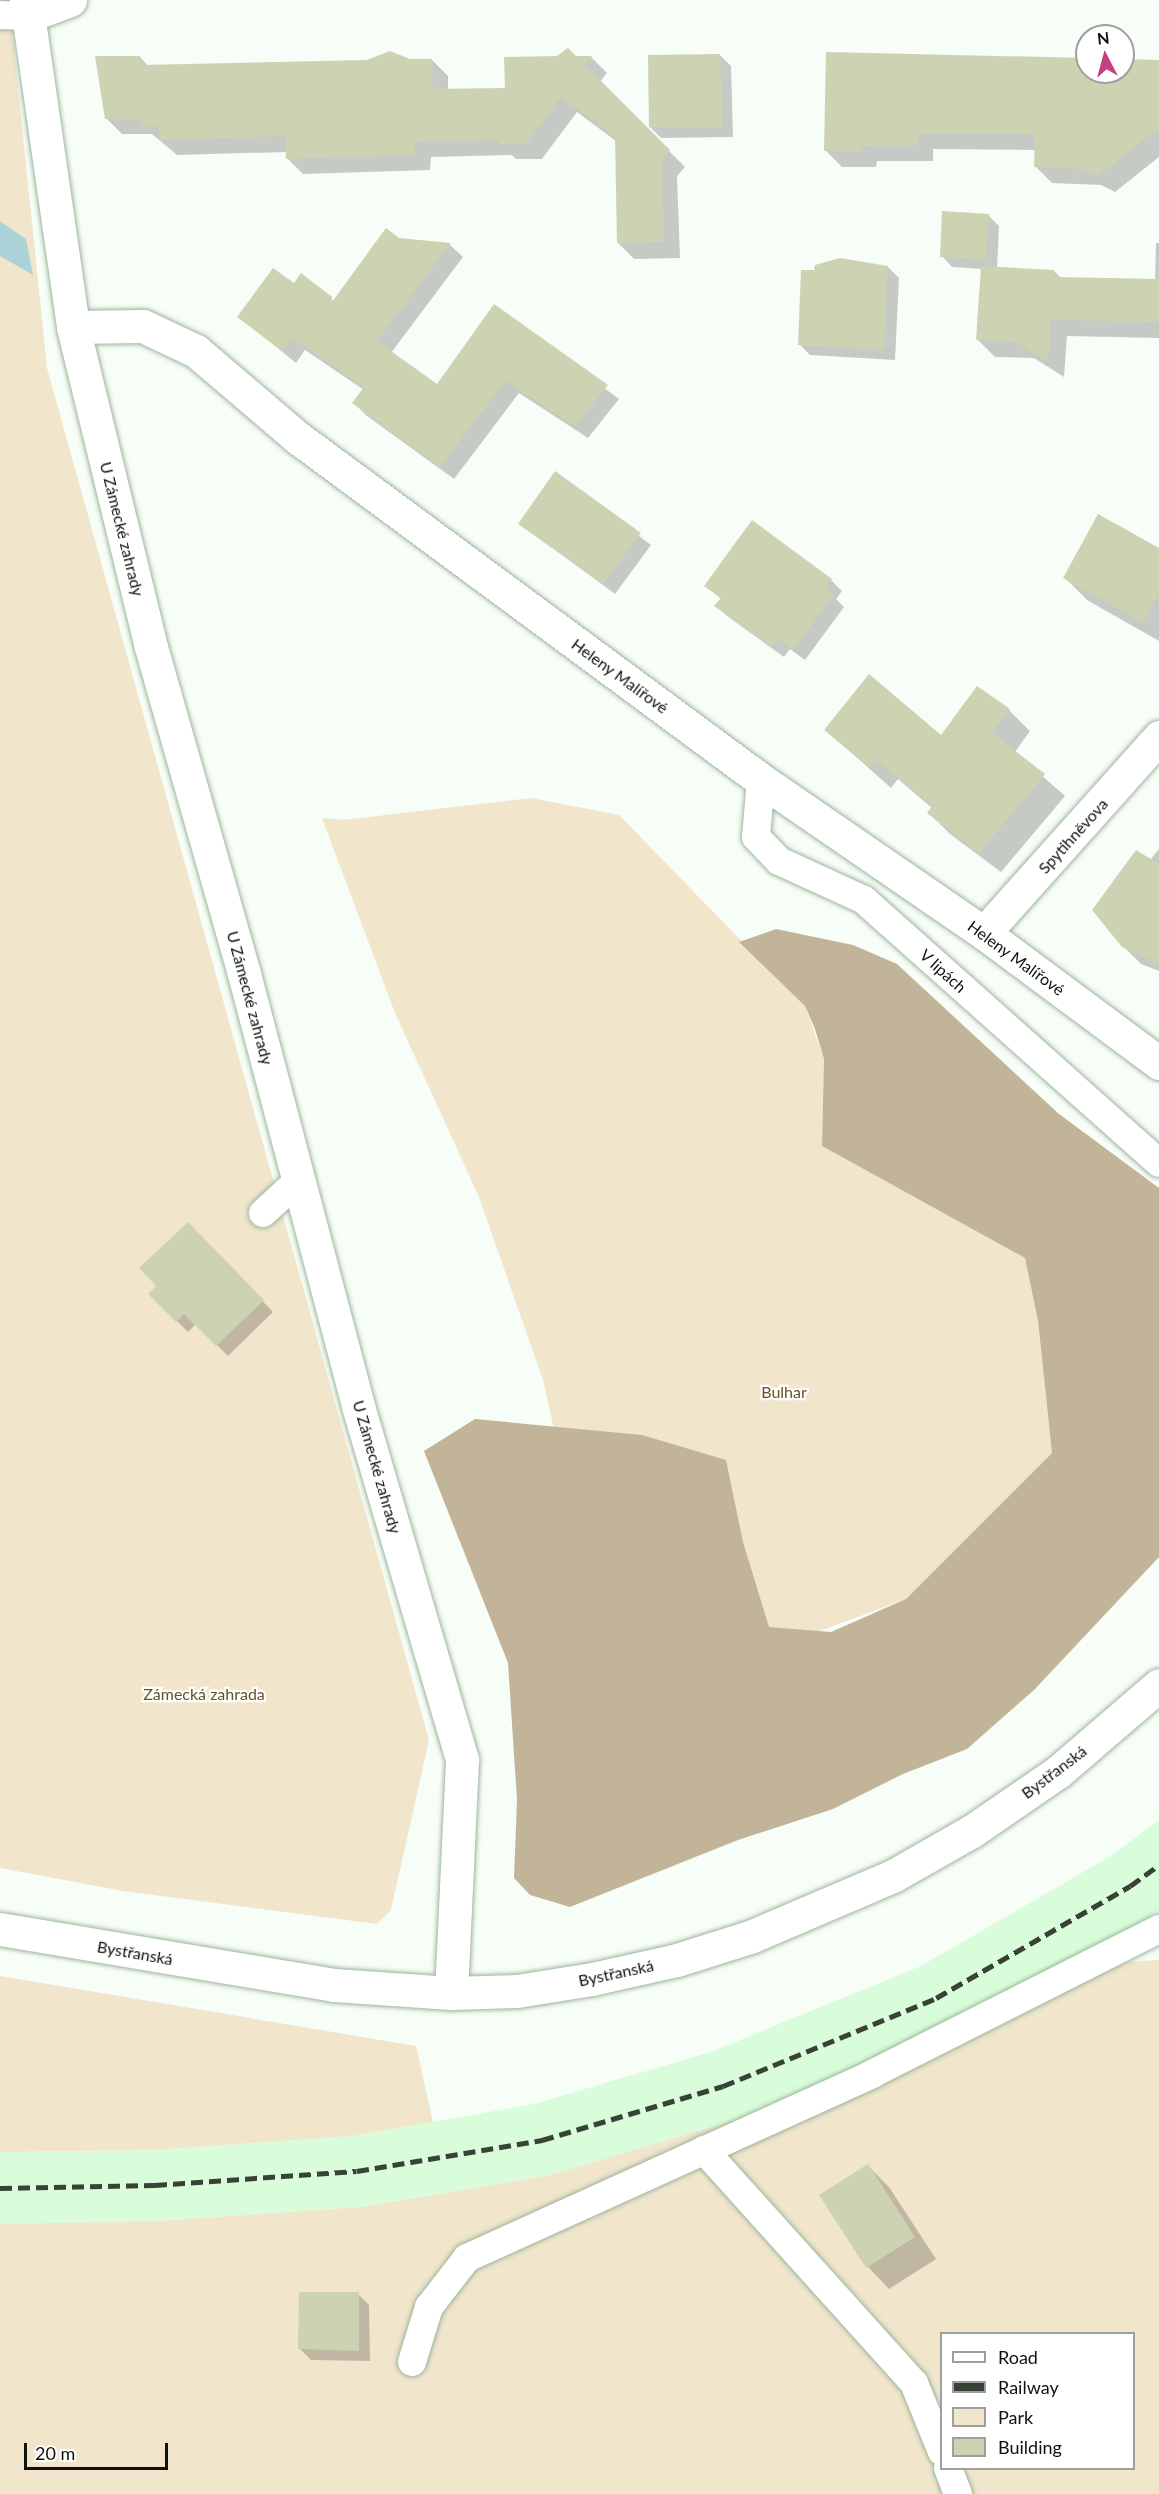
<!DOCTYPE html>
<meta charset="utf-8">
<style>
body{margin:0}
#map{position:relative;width:1159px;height:2494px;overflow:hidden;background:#f7fdf7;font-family:Lato,sans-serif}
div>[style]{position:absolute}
.built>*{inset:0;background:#d9fdda}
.green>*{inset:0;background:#f1e5cc}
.forest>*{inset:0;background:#c2b498}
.water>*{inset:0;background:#acd3d8}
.shadow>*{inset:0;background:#0003}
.building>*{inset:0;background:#cdd2b3}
.roads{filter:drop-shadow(0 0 2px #9ab69b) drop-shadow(0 0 2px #9ab69b)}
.service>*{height:28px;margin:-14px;padding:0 14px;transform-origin:14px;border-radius:14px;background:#fff}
.minor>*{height:33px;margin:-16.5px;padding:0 16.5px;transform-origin:16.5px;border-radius:16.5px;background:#fff}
.rail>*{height:4.5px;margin-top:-2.25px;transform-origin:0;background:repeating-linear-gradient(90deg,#384238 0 12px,transparent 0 18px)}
span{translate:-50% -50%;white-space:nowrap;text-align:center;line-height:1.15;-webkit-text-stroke:4.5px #fff;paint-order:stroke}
.street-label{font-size:16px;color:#0a140a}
.park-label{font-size:16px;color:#675221}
.legend{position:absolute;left:940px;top:2332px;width:195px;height:138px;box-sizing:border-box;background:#fff;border:2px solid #9da19d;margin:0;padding:8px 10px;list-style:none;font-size:18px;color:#0a140a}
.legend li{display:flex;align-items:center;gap:12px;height:30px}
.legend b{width:30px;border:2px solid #9da19d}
.north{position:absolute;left:1075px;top:24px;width:60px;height:60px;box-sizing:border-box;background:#fff;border:2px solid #9da19d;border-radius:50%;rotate:354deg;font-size:16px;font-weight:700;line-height:24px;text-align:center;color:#0a140a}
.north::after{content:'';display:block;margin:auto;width:21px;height:27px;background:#c64081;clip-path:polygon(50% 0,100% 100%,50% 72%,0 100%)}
.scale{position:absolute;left:24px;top:2443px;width:144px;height:27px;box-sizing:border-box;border:3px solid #0a140a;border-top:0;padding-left:8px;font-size:18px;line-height:21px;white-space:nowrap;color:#0a140a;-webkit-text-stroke:4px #fff;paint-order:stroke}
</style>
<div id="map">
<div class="built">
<div style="clip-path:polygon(1159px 1820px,1159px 1910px,1150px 1916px,953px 2031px,735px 2120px,550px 2175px,361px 2207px,157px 2221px,0 2224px,0 2152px,154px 2150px,353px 2136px,534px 2104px,711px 2052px,921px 1966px,1111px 1856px)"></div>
</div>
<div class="green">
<div style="clip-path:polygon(0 0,9px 0,47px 368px,429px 1740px,391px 1910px,377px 1924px,123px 1891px,0 1868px)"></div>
<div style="clip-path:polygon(531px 798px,619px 815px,805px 1006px,824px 1059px,822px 1146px,1025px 1258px,1038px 1321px,1052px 1453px,906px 1599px,693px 1678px,557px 1443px,543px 1380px,479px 1197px,395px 1013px,322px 818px,343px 820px)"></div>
<div style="clip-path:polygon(evenodd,1159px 1960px,1159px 2494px,0 2494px,0 2224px,157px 2221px,361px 2207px,550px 2175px,735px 2120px,953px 2031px,1064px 1966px,1159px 1960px,942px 2334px,1134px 2334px,1134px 2468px,942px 2468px,942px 2334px)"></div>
<div style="clip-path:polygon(0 1976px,416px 2046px,433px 2122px,353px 2136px,154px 2150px,0 2152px)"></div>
</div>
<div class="forest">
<div style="clip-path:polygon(776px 929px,853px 945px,897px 964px,1059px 1114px,1159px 1188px,1159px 1557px,1034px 1690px,967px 1749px,903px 1774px,833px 1809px,738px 1840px,570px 1907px,530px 1895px,514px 1878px,517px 1800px,508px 1663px,424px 1451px,475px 1419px,642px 1435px,726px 1460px,743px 1542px,769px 1627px,831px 1632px,906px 1599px,1052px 1453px,1038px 1321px,1025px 1258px,822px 1146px,824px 1059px,815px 1029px,805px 1006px,739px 942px)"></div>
</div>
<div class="water">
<div style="clip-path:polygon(0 221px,26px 239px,33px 275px,0 256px)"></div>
</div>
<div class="shadow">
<div style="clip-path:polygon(720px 55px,731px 66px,733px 137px,661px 138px,650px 127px)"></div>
<div style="clip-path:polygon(140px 57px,148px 66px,432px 60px,448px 76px,448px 90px,506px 89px,576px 58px,591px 57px,607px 73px,600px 82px,685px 167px,677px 176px,680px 258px,634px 259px,618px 243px,616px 141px,577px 112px,542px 159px,516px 159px,512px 155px,431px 157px,430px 170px,303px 174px,287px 158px,287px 152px,177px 155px,152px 134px,122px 134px,106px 118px)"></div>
<div style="clip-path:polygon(1087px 60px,1087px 72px,1123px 72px,1123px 61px,1159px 62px,1159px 157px,1115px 192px,1101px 185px,1052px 183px,1036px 167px,1036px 150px,933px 149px,933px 161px,877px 161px,876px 167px,842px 167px,826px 151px)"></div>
<div style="clip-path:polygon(988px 215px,999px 226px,997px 269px,1054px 271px,1061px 278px,1155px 280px,1156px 243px,1159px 243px,1159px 338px,1067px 336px,1064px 377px,1034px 358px,995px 357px,978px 340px,982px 269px,952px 267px,942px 256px)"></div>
<div style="clip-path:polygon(398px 239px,450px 245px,463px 257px,391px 353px,437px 386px,495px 306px,619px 399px,588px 438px,519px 393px,454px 479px,367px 416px,354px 403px,364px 390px,305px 350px,296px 363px,239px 317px,295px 285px,334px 301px)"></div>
<div style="clip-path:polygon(888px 267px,899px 278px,895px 360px,810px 355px,799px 344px)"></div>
<div style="clip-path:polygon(555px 473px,651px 545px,615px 594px,520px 524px)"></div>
<div style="clip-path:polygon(1159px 550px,1159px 641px,1087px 600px,1065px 578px)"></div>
<div style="clip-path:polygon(831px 580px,842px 591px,836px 599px,844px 607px,805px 660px,790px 649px,784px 657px,727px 616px,716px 605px,721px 599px,706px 586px)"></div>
<div style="clip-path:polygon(1009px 710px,1030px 731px,1015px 752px,1065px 796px,1001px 872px,950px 834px,929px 813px,932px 808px,898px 779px,891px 788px,826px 730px,941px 737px)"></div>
<div style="clip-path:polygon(1159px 849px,1159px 971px,1141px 964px,1123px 946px,1150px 860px)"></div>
<div style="clip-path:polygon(188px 1224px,273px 1312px,228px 1356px,196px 1324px,188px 1332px,150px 1294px,158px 1286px)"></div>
<div style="clip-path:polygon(868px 2166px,889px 2187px,936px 2259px,889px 2289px,868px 2267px)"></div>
<div style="clip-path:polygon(358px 2294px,369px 2305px,370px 2361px,311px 2360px,300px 2349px)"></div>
</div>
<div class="building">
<div style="clip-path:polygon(568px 48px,576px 56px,592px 56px,585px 65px,670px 150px,662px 160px,664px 242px,617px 243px,615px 137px,561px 97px,526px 144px,499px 144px,498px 140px,415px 142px,415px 155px,286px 159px,285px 136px,160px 140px,159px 127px,141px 126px,141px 119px,105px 119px,95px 56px,140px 56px,141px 65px,367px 60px,390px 51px,410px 59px,432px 59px,433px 89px,505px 88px,504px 57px,557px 56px)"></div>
<div style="clip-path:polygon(826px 52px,1087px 58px,1087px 72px,1123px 72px,1123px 59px,1159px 60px,1159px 128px,1098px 176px,1084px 169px,1034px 167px,1035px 134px,917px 134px,917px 145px,861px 146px,860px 152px,824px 151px)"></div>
<div style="clip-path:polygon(720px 54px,723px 127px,649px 127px,648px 55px)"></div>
<div style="clip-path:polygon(942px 211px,989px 214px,986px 259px,940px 257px)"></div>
<div style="clip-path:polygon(386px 228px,399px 238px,451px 243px,377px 341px,437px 384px,494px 304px,608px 385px,575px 426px,505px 381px,440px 467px,352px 403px,364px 387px,292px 338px,282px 351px,237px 317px,273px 268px,294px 283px,301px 273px,332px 297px,332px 302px)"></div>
<div style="clip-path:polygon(840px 258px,888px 266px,884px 350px,798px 345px,801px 270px,814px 270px,815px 265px)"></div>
<div style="clip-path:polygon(981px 266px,1054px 270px,1054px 277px,1159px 279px,1159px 322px,1051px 320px,1048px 362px,1015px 342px,976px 340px)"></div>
<div style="clip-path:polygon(555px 471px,641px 533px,603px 584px,518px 524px)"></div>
<div style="clip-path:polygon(1098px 514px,1159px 548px,1159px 594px,1143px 623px,1063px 578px)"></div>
<div style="clip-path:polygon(752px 520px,832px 579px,826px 587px,834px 595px,793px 650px,778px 639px,772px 647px,714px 606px,721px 598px,704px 586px)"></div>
<div style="clip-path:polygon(869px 674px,941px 735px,977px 686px,1010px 709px,992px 733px,1045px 774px,979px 853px,927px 813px,932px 806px,876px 759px,870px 768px,824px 730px)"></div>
<div style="clip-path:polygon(1136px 850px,1159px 864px,1159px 964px,1122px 947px,1092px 910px)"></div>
<div style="clip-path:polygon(188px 1222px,264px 1300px,216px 1346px,184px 1314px,176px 1322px,148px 1294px,156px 1286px,139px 1268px)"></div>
<div style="clip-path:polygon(868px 2164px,915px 2237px,866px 2268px,819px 2195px)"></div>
<div style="clip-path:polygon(299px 2292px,359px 2292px,359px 2351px,298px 2349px)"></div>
</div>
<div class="roads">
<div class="service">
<div style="left:0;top:15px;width:27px;rotate:2deg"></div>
<div style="left:761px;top:780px;width:57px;rotate:95deg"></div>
<div style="left:756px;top:837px;width:33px;rotate:46deg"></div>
<div style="left:779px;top:861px;width:94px;rotate:24.6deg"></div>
<div style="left:864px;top:900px;width:395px;rotate:41.7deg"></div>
<div style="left:263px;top:1213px;width:49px;rotate:-42.5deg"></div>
<div style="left:704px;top:2150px;width:314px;rotate:48deg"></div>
<div style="left:914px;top:2383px;width:74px;rotate:67.9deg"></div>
<div style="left:412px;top:2362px;width:58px;rotate:-72.8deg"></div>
<div style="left:429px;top:2307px;width:62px;rotate:-52.2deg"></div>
<div style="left:467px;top:2258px;width:445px;rotate:-24.4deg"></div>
<div style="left:872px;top:2074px;width:322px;rotate:-26.8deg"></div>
<div style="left:948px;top:2468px;width:28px;rotate:69deg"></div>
</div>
<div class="minor">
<div style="left:26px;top:0;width:330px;rotate:81.8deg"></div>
<div style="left:73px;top:327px;width:329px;rotate:76.3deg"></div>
<div style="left:151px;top:647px;width:340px;rotate:74.1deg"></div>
<div style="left:244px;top:974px;width:447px;rotate:75.2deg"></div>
<div style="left:358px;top:1406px;width:369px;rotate:73.6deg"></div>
<div style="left:462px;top:1760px;width:233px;rotate:92.7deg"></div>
<div style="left:27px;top:16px;width:46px;rotate:-20.4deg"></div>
<div style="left:73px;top:327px;width:70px;rotate:-0.8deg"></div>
<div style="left:143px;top:326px;width:59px;rotate:25.3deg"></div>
<div style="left:196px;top:351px;width:134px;rotate:40.5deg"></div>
<div style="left:298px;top:438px;width:576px;rotate:36.45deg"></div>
<div style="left:761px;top:780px;width:270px;rotate:34.5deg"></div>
<div style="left:984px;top:933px;width:218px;rotate:36.6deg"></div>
<div style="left:984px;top:933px;width:263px;rotate:-48.2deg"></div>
<div style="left:0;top:1929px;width:339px;rotate:9.5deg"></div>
<div style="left:334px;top:1985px;width:117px;rotate:3.9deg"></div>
<div style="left:451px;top:1993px;width:66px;rotate:-1.7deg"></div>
<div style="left:517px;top:1991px;width:76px;rotate:-9.1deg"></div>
<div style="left:592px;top:1979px;width:87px;rotate:-12.6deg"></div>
<div style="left:677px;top:1960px;width:77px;rotate:-17.5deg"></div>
<div style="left:750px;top:1937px;width:155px;rotate:-23.1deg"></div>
<div style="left:893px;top:1876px;width:91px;rotate:-29.7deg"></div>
<div style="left:972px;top:1831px;width:104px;rotate:-34.5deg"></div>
<div style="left:1058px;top:1772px;width:133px;rotate:-40.7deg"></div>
</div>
</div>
<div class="rail">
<div style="left:0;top:2188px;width:155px;rotate:-1.1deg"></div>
<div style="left:155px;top:2185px;width:202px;rotate:-4deg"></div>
<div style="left:357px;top:2171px;width:188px;rotate:-9.5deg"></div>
<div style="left:542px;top:2140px;width:189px;rotate:-16.6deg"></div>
<div style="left:723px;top:2086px;width:230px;rotate:-22.4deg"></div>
<div style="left:936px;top:1998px;width:224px;rotate:-30deg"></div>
<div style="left:1130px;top:1886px;width:36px;rotate:-36deg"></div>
</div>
<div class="street-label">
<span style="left:122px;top:529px;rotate:76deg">U Zámecké zahrady</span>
<span style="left:620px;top:676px;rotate:36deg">Heleny Malířové</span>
<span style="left:1073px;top:836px;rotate:-48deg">Spytihněvova</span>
<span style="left:1016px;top:958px;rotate:36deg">Heleny Malířové</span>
<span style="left:943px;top:971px;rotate:42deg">V lipách</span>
<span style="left:250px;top:998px;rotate:75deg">U Zámecké zahrady</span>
<span style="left:377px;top:1467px;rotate:74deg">U Zámecké zahrady</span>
<span style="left:1054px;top:1772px;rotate:-37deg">Bystřanská</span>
<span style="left:135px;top:1953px;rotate:10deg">Bystřanská</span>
<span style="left:616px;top:1973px;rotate:-12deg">Bystřanská</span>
</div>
<div class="park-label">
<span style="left:784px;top:1392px">Bulhar</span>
<span style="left:204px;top:1694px">Zámecká zahrada</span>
</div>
<ul class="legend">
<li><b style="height:8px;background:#fff"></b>Road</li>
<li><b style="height:8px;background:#384238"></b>Railway</li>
<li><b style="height:16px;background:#f1e5cc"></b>Park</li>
<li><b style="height:16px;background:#cdd2b3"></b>Building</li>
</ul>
<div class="north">N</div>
<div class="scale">20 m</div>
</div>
